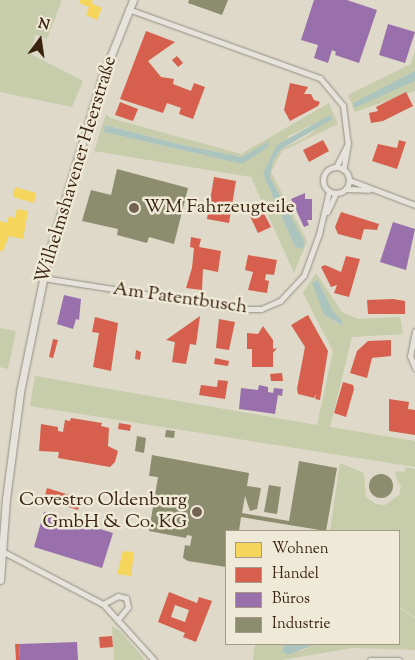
<!DOCTYPE html>
<meta charset="utf-8">
<style>
body{margin:0}
#map{position:relative;width:415px;height:660px;overflow:hidden;background:#ded9c9;font-family:"Sorts Mill Goudy",serif}
div>[style]{position:absolute}
.green>*{inset:0;background:#c7ccab}
.water>*{inset:0;background:#acc4be}
.homes>*{inset:0;background:#f6d55c}
.shops>*{inset:0;background:#d6604d}
.offices>*{inset:0;background:#9970ab}
.industry>*{inset:0;background:#8c8c6e}
.round{border-radius:50%}
.roads{filter:drop-shadow(0 0 1px #948e82) drop-shadow(0 0 1px #948e82)}
.minor>*{height:5px;margin:-2.5px;padding:0 2.5px;transform-origin:2.5px;border-radius:2.5px;background:#e6e3dc}
.minor>.ring{margin:-2.5px;padding:0;box-sizing:content-box;background:none;border:5px solid #e6e3dc;border-radius:50%}
.tertiary>*{height:7px;margin:-3.5px;padding:0 3.5px;transform-origin:3.5px;border-radius:3.5px;background:#e6e3dc}
.dots>*{width:14px;height:14px;translate:-50% -50%;box-sizing:border-box;border:2px solid #efe9d7;border-radius:50%}
span{translate:-50% -50%;white-space:nowrap;text-align:center;line-height:1.15;-webkit-text-stroke:5px #efe9d7;paint-order:stroke}
.street-label{font-size:19px;color:#39220e}
.poi-label{font-size:19px;color:#39220e}
.left{translate:0 -50%;text-align:left}
.right{translate:-100% -50%;text-align:right}
.legend{position:absolute;left:225px;top:530px;width:175px;height:115px;box-sizing:border-box;background:#efe9d7;border:1px solid #a69987;margin:0;padding:6px 9px;list-style:none;font-size:15px;color:#39220e}
.legend li{display:flex;align-items:center;gap:10px;height:25px}
.legend b{width:25px;border:1px solid #a69987}
.north{position:absolute;left:15px;top:15px;width:50px;height:50px;-webkit-text-stroke:4px #efe9d7;paint-order:stroke;rotate:14deg;font-size:14px;font-weight:700;line-height:20px;text-align:center;color:#39220e}
.north::after{content:'';display:block;margin:auto;width:18px;height:22px;background:#39220e;clip-path:polygon(50% 0,100% 100%,50% 72%,0 100%)}
</style>
<div id="map">
<div class="green">
<div style="clip-path:polygon(0 0,62px 0,47px 39px,35px 34px,31px 54px,83px 81px,72px 107px,0 92px)"></div>
<div style="clip-path:polygon(415px 51px,415px 71px,353px 103px,354px 107px,415px 81px,415px 91px,355px 112px,348px 95px,411px 64px)"></div>
<div style="clip-path:polygon(evenodd,329px 103px,338px 124px,282px 151px,271px 172px,307px 241px,294px 273px,251px 177px,94px 151px,106px 114px,110px 118px,241px 154px,329px 103px,330px 116px,307px 137px,281px 149px,273px 161px,270px 177px,305px 243px,303px 249px,295px 247px,263px 174px,289px 136px,330px 116px,329px 103px,106px 125px,178px 144px,242px 157px,242px 164px,104px 132px,106px 125px)"></div>
<div style="clip-path:polygon(evenodd,316px 273px,342px 312px,358px 319px,400px 317px,403px 334px,352px 337px,330px 427px,415px 441px,415px 467px,30px 406px,35px 376px,317px 425px,333px 351px,303px 293px,316px 273px,318px 280px,333px 311px,343px 322px,340px 325px,324px 315px,318px 280px)"></div>
<div style="clip-path:polygon(0 328px,16px 331px,8px 369px,0 367px)"></div>
<div style="clip-path:polygon(340px 463px,364px 473px,366px 497px,376px 504px,385px 505px,399px 495px,401px 487px,395px 474px,397px 471px,404px 472px,406px 467px,415px 469px,415px 617px,399px 607px,399px 531px,330px 531px)"></div>
<div style="clip-path:polygon(399px 608px,415px 618px,415px 650px,353px 648px,282px 660px,253px 660px,255px 644px,285px 644px,282px 651px,301px 651px,317px 644px,399px 644px)"></div>
<div style="clip-path:polygon(112px 626px,120px 631px,145px 660px,114px 660px)"></div>
</div>
<div class="water">
<div style="clip-path:polygon(415px 71px,415px 81px,354px 108px,353px 103px)"></div>
<div style="clip-path:polygon(330px 115px,333px 119px,281px 149px,273px 161px,270px 177px,305px 243px,303px 249px,295px 247px,263px 174px,277px 145px)"></div>
<div style="clip-path:polygon(105px 125px,178px 144px,242px 157px,269px 141px,268px 147px,242px 164px,104px 132px)"></div>
<div style="clip-path:polygon(318px 280px,333px 311px,343px 322px,341px 325px,324px 315px,312px 283px)"></div>
<div style="clip-path:polygon(285px 644px,317px 644px,287px 655px,282px 651px)"></div>
</div>
<div class="homes">
<div style="clip-path:polygon(80px 0,93px 0,91px 3px,102px 8px,97px 20px,86px 15px,89px 7px,79px 3px)"></div>
<div style="clip-path:polygon(15px 187px,36px 193px,34px 203px,13px 197px)"></div>
<div style="clip-path:polygon(17px 209px,28px 211px,23px 239px,9px 236px,3px 251px,0 251px,0 221px,7px 223px,9px 216px,15px 218px)"></div>
<div style="clip-path:polygon(123px 551px,134px 552px,131px 576px,117px 574px)"></div>
</div>
<div class="shops">
<div style="clip-path:polygon(146px 31px,175px 42px,148px 61px,161px 77px,174px 79px,173px 84px,191px 91px,194px 83px,205px 87px,193px 119px,179px 114px,181px 108px,167px 103px,163px 113px,120px 99px)"></div>
<div style="clip-path:polygon(177px 56px,183px 63px,178px 67px,172px 60px)"></div>
<div style="clip-path:polygon(290px 83px,308px 87px,304px 94px,311px 94px,314px 100px,320px 102px,318px 106px,290px 121px,284px 110px)"></div>
<div style="clip-path:polygon(406px 92px,413px 106px,383px 121px,371px 123px,369px 113px,378px 111px,376px 107px)"></div>
<div style="clip-path:polygon(120px 102px,138px 109px,133px 121px,115px 115px)"></div>
<div style="clip-path:polygon(323px 140px,329px 151px,309px 162px,303px 150px)"></div>
<div style="clip-path:polygon(399px 140px,406px 142px,397px 169px,372px 161px,378px 144px,397px 148px)"></div>
<div style="clip-path:polygon(214px 177px,236px 181px,229px 223px,207px 219px)"></div>
<div style="clip-path:polygon(259px 204px,271px 227px,258px 233px,247px 210px)"></div>
<div style="clip-path:polygon(341px 212px,379px 224px,377px 230px,364px 229px,361px 240px,338px 234px,335px 227px)"></div>
<div style="clip-path:polygon(191px 237px,201px 239px,199px 247px,221px 251px,218px 272px,203px 269px,202px 290px,186px 288px,192px 268px,194px 248px,190px 247px)"></div>
<div style="clip-path:polygon(248px 255px,277px 260px,274px 275px,266px 274px,265px 280px,269px 281px,267px 293px,248px 290px,253px 272px,245px 270px)"></div>
<div style="clip-path:polygon(346px 256px,360px 259px,349px 297px,334px 293px,337px 285px,331px 287px,321px 267px,325px 265px,341px 272px)"></div>
<div style="clip-path:polygon(393px 299px,405px 301px,405px 314px,368px 314px,367px 300px)"></div>
<div style="clip-path:polygon(308px 315px,328px 351px,320px 400px,315px 399px,316px 394px,314px 398px,298px 394px,297px 389px,305px 347px,291px 325px)"></div>
<div style="clip-path:polygon(200px 316px,196px 345px,190px 344px,186px 364px,172px 362px,175px 342px,166px 340px)"></div>
<div style="clip-path:polygon(95px 317px,118px 323px,111px 371px,93px 367px,99px 333px,92px 332px)"></div>
<div style="clip-path:polygon(219px 319px,235px 322px,229px 350px,216px 348px)"></div>
<div style="clip-path:polygon(263px 326px,273px 340px,273px 349px,277px 348px,273px 353px,273px 367px,252px 367px,252px 349px,247px 349px,247px 333px,258px 334px)"></div>
<div style="clip-path:polygon(53px 339px,58px 340px,53px 358px,49px 357px)"></div>
<div style="clip-path:polygon(391px 340px,391px 356px,372px 358px,367px 378px,350px 373px,357px 351px,368px 341px)"></div>
<div style="clip-path:polygon(136px 350px,141px 352px,140px 360px,135px 359px)"></div>
<div style="clip-path:polygon(215px 358px,229px 361px,228px 366px,214px 364px)"></div>
<div style="clip-path:polygon(282px 373px,283px 381px,271px 381px,270px 374px)"></div>
<div style="clip-path:polygon(218px 380px,228px 381px,225px 399px,199px 395px,201px 385px,217px 387px)"></div>
<div style="clip-path:polygon(343px 382px,353px 385px,354px 389px,346px 417px,334px 413px)"></div>
<div style="clip-path:polygon(389px 399px,409px 402px,408px 409px,415px 410px,415px 435px,389px 431px)"></div>
<div style="clip-path:polygon(71px 418px,102px 423px,101px 426px,109px 428px,108px 446px,118px 451px,115px 462px,110px 467px,58px 458px,59px 452px,39px 451px,41px 424px,58px 427px,58px 431px,63px 432px,65px 420px,70px 421px)"></div>
<div style="clip-path:polygon(119px 423px,131px 425px,130px 431px,118px 429px)"></div>
<div style="clip-path:polygon(47px 488px,82px 499px,78px 510px,44px 499px)"></div>
<div style="clip-path:polygon(evenodd,169px 592px,197px 603px,199px 597px,212px 601px,196px 642px,183px 637px,185px 633px,158px 622px,169px 592px,175px 605px,189px 610px,185px 622px,171px 617px,175px 605px)"></div>
<div style="clip-path:polygon(112px 636px,113px 647px,100px 648px,99px 637px)"></div>
<div style="clip-path:polygon(15px 644px,19px 644px,20px 660px,16px 660px)"></div>
</div>
<div class="offices">
<div style="clip-path:polygon(314px 0,347px 0,377px 10px,359px 63px,335px 55px,336px 52px,332px 50px,328px 63px,314px 58px,318px 45px,301px 40px)"></div>
<div style="clip-path:polygon(388px 24px,415px 32px,405px 63px,379px 55px)"></div>
<div style="clip-path:polygon(305px 193px,305px 199px,312px 199px,312px 220px,307px 220px,309px 225px,304px 227px,291px 199px)"></div>
<div style="clip-path:polygon(393px 222px,415px 229px,406px 270px,380px 262px)"></div>
<div style="clip-path:polygon(64px 295px,81px 299px,79px 320px,76px 319px,73px 329px,57px 324px)"></div>
<div style="clip-path:polygon(259px 385px,268px 387px,268px 392px,273px 393px,274px 388px,283px 389px,282px 396px,278px 395px,275px 414px,239px 409px,241px 388px,258px 390px)"></div>
<div style="clip-path:polygon(44px 512px,56px 516px,55px 521px,73px 526px,74px 521px,113px 533px,102px 568px,34px 547px)"></div>
<div style="clip-path:polygon(77px 642px,78px 660px,20px 660px,19px 644px)"></div>
</div>
<div class="industry">
<div style="clip-path:polygon(189px 0,228px 0,222px 15px,188px 3px)"></div>
<div style="clip-path:polygon(117px 169px,188px 188px,174px 244px,149px 237px,147px 243px,117px 235px,118px 229px,82px 221px,91px 190px,111px 195px)"></div>
<div style="clip-path:polygon(166px 430px,175px 431px,174px 438px,165px 437px)"></div>
<div style="clip-path:polygon(137px 436px,146px 438px,144px 453px,135px 451px)"></div>
<div style="clip-path:polygon(152px 455px,249px 473px,247px 486px,261px 488px,257px 509px,250px 511px,245px 496px,242px 513px,289px 521px,299px 461px,337px 468px,326px 531px,241px 517px,239px 531px,226px 531px,226px 567px,188px 561px,183px 558px,185px 545px,190px 546px,192px 536px,187px 535px,186px 538px,149px 531px,158px 477px,149px 476px)"></div>
<div class="round" style="left:369px;top:474px;width:24px;height:24px"></div>
<div style="clip-path:polygon(269px 485px,281px 487px,277px 514px,264px 512px)"></div>
</div>
<div class="roads">
<div class="minor">
<div style="left:128px;top:9px;width:204px;rotate:19.8deg"></div>
<div style="left:320px;top:78px;width:35px;rotate:50deg"></div>
<div style="left:343px;top:105px;width:38px;rotate:83deg"></div>
<div style="left:348px;top:143px;width:27px;rotate:100deg"></div>
<div style="left:336px;top:167px;width:25px;rotate:-63deg"></div>
<div class="ring" style="left:323px;top:167px;width:21px;height:21px"></div>
<div style="left:349px;top:180px;width:71px;rotate:20.7deg"></div>
<div style="left:346px;top:189px;width:23px;rotate:2deg"></div>
<div style="left:327px;top:212px;width:21px;rotate:-65deg"></div>
<div style="left:43px;top:278px;width:200px;rotate:8.9deg"></div>
<div style="left:241px;top:309px;width:20px"></div>
<div style="left:261px;top:309px;width:21px;rotate:-23deg"></div>
<div style="left:280px;top:301px;width:35px;rotate:-47deg"></div>
<div style="left:304px;top:275px;width:44px;rotate:-69.9deg"></div>
<div style="left:319px;top:234px;width:44px;rotate:-76.9deg"></div>
<div style="left:415px;top:331px;width:25px;rotate:101deg"></div>
<div style="left:410px;top:356px;width:13px;rotate:67deg"></div>
<div style="left:0;top:550px;width:116px;rotate:27.7deg"></div>
<div style="left:103px;top:604px;width:76px;rotate:47.7deg"></div>
<div style="left:103px;top:604px;width:17px;rotate:-28deg"></div>
<div style="left:118px;top:596px;width:8px;rotate:14deg"></div>
<div style="left:126px;top:598px;width:9px;rotate:77deg"></div>
<div style="left:128px;top:607px;width:14px;rotate:129deg"></div>
<div style="left:370px;top:660px;width:29px"></div>
</div>
<div class="tertiary">
<div style="left:0;top:580px;width:81px;rotate:-85.8deg"></div>
<div style="left:6px;top:499px;width:108px;rotate:-82.5deg"></div>
<div style="left:20px;top:392px;width:135px;rotate:-78.4deg"></div>
<div style="left:47px;top:260px;width:190px;rotate:-73.2deg"></div>
<div style="left:102px;top:78px;width:84px;rotate:-68.3deg"></div>
</div>
</div>
<div class="dots">
<div style="left:134px;top:208px;background:#73624f"></div>
<div style="left:197px;top:512px;background:#73624f"></div>
</div>
<div class="street-label">
<span style="left:77px;top:170px;rotate:-73deg">Wilhelmshavener Heerstraße</span>
<span style="left:180px;top:299px;rotate:8deg">Am Patentbusch</span>
</div>
<div class="poi-label">
<span class="left" style="left:144px;top:208px">WM Fahrzeugteile</span>
<span class="right" style="left:187px;top:512px">Covestro Oldenburg<br>GmbH &amp; Co. KG</span>
</div>
<ul class="legend">
<li><b style="height:14px;background:#f6d55c"></b>Wohnen</li>
<li><b style="height:14px;background:#d6604d"></b>Handel</li>
<li><b style="height:14px;background:#9970ab"></b>Büros</li>
<li><b style="height:14px;background:#8c8c6e"></b>Industrie</li>
</ul>
<div class="north">N</div>
</div>
